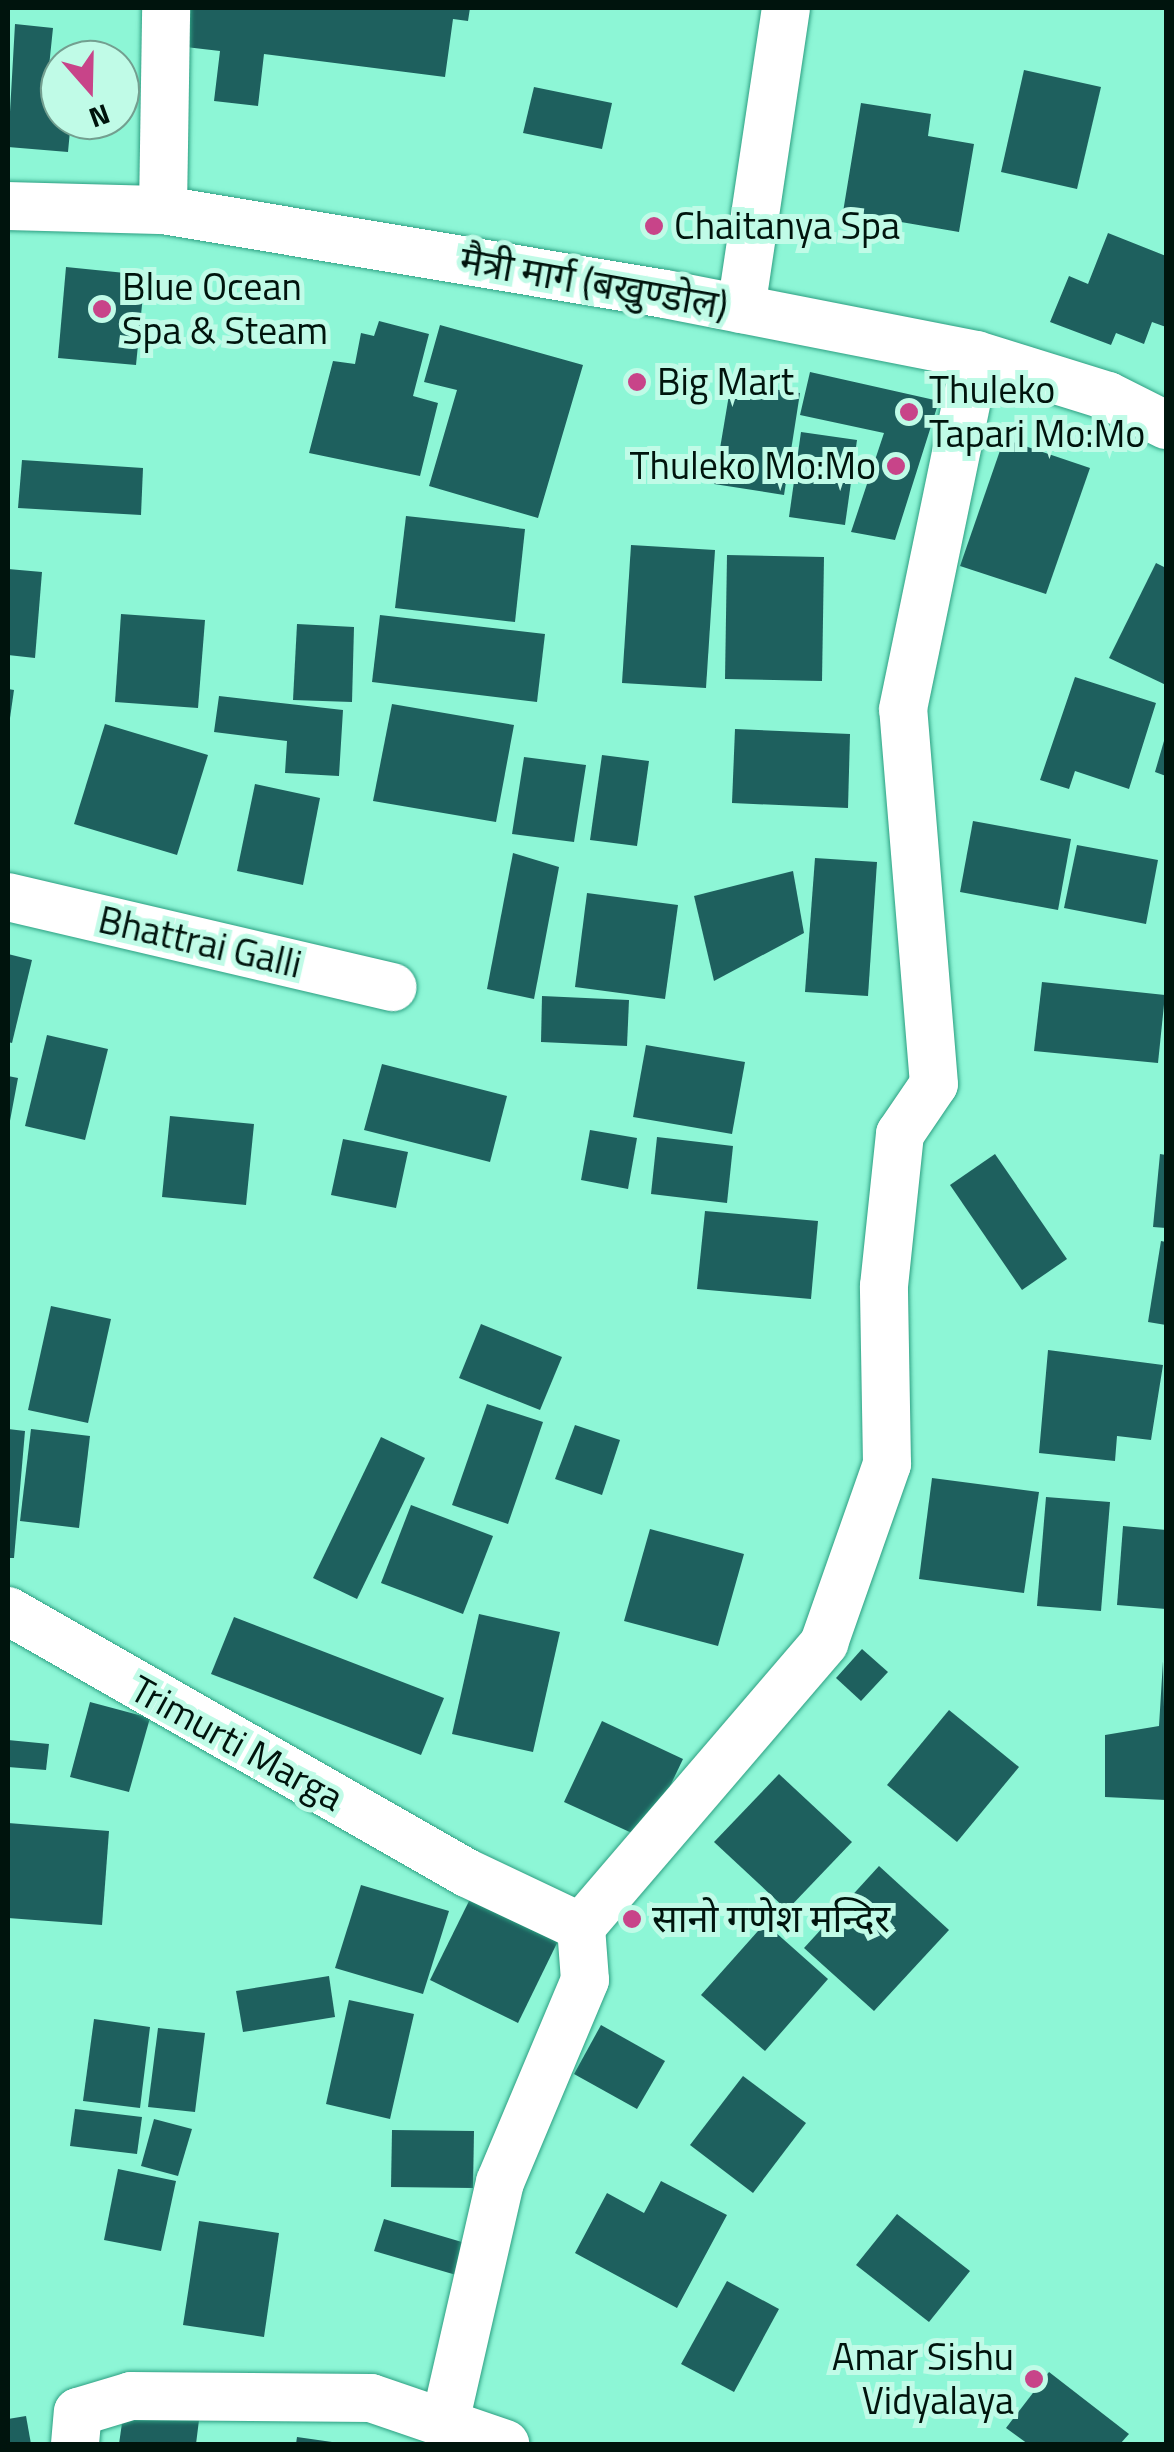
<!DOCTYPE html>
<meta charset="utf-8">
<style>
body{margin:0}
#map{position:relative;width:1174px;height:2452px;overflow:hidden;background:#8df6d6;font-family:"Titillium Web","Noto Sans Devanagari",sans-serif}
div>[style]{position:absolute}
.building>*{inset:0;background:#1e605e}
.roads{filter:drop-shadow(0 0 2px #2d9f82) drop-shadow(0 0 2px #2d9f82)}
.minor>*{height:48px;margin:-24px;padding:0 24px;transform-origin:24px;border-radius:24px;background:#fff}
.dots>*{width:28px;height:28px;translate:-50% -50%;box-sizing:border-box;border:5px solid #c0fbe7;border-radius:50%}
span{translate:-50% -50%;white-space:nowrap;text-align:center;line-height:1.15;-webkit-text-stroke:10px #c0fbe7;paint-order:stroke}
.poi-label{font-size:38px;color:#00140d}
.left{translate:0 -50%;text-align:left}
.right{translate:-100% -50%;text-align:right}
.street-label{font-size:38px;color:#00140d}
.frame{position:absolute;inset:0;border:10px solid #00140d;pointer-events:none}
.north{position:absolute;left:40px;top:40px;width:100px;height:100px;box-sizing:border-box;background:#c0fbe7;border:2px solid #739f90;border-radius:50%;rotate:160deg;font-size:28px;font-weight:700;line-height:40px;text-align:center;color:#00140d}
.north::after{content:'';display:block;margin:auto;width:35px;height:45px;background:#c84489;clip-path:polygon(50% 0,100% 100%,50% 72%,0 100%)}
</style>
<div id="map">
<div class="building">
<div style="clip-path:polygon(182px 8px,470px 8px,468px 21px,453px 19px,445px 77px,264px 54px,258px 106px,214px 101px,220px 51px,177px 46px)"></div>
<div style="clip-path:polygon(15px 24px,53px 28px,47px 86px,60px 87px,60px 120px,71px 120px,68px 152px,8px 147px)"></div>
<div style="clip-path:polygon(1024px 70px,1101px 87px,1077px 189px,1001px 172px)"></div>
<div style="clip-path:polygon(534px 87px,612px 103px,602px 149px,523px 133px)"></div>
<div style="clip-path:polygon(861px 103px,931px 114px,928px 136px,974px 144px,959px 232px,843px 212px)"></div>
<div style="clip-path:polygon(1108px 233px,1166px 256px,1166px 327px,1152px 322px,1144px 344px,1116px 333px,1111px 345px,1050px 322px,1069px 276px,1088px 284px)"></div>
<div style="clip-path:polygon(66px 267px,145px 275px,136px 365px,58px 358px)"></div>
<div style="clip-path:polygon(379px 321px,429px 334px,413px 396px,438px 403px,420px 476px,309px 453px,333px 361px,355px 364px,361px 333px,374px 336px)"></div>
<div style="clip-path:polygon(440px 325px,583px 365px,538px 518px,429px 486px,457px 390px,424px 382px)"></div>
<div style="clip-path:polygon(810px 372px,939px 401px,895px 540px,851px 532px,884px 433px,800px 415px)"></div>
<div style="clip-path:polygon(731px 383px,800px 393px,784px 495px,714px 484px)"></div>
<div style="clip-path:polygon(801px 432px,857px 440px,845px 525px,789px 517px)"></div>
<div style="clip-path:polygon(1004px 439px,1090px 468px,1046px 594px,960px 566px)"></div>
<div style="clip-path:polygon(22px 460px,143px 468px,141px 515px,18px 508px)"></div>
<div style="clip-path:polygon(406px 516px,525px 529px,515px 622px,395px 608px)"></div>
<div style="clip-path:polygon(631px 545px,715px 550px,706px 688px,622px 683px)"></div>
<div style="clip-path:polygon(727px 555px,824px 557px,822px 681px,725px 679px)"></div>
<div style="clip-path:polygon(1156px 563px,1166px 568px,1166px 685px,1109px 658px)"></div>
<div style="clip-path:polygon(8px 569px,42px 572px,35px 658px,8px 655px)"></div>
<div style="clip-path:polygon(121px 614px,205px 620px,198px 708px,115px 702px)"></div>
<div style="clip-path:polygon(380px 615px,545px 634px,537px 702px,372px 682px)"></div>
<div style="clip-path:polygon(297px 624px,354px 627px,352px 702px,293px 700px)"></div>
<div style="clip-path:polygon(1075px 677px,1156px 703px,1129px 789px,1075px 771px,1069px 789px,1040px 780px)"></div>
<div style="clip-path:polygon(8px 689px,14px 690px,10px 718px,8px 718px)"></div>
<div style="clip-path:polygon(219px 696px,343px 710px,339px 776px,285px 773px,287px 741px,214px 732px)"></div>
<div style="clip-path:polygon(392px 704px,514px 725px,496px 822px,373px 801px)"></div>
<div style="clip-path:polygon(105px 724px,208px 755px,177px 855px,74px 824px)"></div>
<div style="clip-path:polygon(735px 729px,850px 734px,848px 808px,732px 803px)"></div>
<div style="clip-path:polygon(1166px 734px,1166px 776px,1155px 772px)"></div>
<div style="clip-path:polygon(602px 755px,649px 761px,637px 846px,590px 840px)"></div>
<div style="clip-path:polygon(524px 757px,586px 765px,574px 842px,512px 834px)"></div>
<div style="clip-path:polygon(255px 784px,320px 798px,303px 885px,237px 871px)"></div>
<div style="clip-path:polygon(973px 821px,1071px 839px,1058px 910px,960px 892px)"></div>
<div style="clip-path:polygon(1077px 845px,1158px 860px,1146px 924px,1064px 908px)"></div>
<div style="clip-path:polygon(513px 853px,559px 867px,534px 999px,487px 989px)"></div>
<div style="clip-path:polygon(815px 858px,877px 862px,868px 996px,805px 992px)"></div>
<div style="clip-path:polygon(793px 871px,804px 933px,714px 981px,694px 896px)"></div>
<div style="clip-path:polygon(587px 893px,678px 905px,665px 999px,575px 987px)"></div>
<div style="clip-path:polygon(8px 954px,32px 960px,12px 1043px,8px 1042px)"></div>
<div style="clip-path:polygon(1042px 982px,1165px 995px,1158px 1063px,1034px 1051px)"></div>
<div style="clip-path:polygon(542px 996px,629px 1000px,627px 1046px,541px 1042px)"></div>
<div style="clip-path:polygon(47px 1035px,108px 1049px,85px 1140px,25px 1126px)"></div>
<div style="clip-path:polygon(646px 1045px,745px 1062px,732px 1134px,633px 1117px)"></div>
<div style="clip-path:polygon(382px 1064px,507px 1096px,490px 1162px,364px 1130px)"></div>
<div style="clip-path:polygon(8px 1076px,18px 1078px,9px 1126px,8px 1126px)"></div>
<div style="clip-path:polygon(170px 1116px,254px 1124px,246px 1205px,162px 1197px)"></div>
<div style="clip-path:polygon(590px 1130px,637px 1138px,628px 1189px,581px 1180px)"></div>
<div style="clip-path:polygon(657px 1137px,733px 1146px,727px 1203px,651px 1194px)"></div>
<div style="clip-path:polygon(343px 1139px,408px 1152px,396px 1208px,331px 1195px)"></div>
<div style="clip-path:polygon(995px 1154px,1067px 1259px,1022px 1290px,950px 1185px)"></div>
<div style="clip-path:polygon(1160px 1154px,1166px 1155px,1166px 1228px,1153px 1227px)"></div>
<div style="clip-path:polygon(705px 1211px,818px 1221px,811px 1299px,697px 1289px)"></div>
<div style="clip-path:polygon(1161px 1241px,1166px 1242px,1166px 1325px,1148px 1322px)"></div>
<div style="clip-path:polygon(51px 1306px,111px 1319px,88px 1423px,28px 1410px)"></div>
<div style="clip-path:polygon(481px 1324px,562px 1357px,540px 1410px,459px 1378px)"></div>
<div style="clip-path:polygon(1048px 1350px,1163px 1365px,1151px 1440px,1117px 1436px,1115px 1461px,1039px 1453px)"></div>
<div style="clip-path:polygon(487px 1404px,543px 1422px,508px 1524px,452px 1505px)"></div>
<div style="clip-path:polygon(575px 1425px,620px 1440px,602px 1495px,555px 1479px)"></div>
<div style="clip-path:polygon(8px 1429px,25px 1431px,14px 1558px,8px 1558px)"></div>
<div style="clip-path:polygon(31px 1429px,90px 1436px,79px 1528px,20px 1521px)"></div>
<div style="clip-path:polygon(381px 1437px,425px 1458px,357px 1599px,313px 1578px)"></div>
<div style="clip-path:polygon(932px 1478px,1039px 1492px,1024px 1593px,919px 1579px)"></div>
<div style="clip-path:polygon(1046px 1497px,1110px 1502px,1101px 1611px,1037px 1606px)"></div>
<div style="clip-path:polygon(411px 1505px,493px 1536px,463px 1614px,381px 1583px)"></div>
<div style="clip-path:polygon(1123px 1526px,1166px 1530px,1166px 1609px,1117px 1605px)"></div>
<div style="clip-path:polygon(650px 1529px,744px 1554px,718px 1646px,624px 1621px)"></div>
<div style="clip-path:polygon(479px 1614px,560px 1632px,533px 1752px,452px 1734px)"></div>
<div style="clip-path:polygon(234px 1617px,444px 1698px,421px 1755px,211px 1674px)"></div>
<div style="clip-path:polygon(862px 1649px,888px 1672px,861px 1701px,836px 1678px)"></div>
<div style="clip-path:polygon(1163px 1661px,1166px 1800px,1105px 1797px,1105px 1735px,1159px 1726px)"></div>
<div style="clip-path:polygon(90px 1702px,150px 1718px,129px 1792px,70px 1777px)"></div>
<div style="clip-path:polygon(949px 1710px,1019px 1767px,957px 1842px,887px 1785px)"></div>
<div style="clip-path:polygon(602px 1721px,683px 1759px,645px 1839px,564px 1802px)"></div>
<div style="clip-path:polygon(8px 1740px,49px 1744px,46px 1770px,8px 1767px)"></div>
<div style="clip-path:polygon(779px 1774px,852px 1842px,787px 1910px,714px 1842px)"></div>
<div style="clip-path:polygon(8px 1823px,109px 1831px,102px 1925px,8px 1918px)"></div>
<div style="clip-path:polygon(879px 1866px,949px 1930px,874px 2011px,804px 1948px)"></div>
<div style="clip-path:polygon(361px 1885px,449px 1911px,423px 1994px,335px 1968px)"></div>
<div style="clip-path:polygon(471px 1897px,559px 1939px,518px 2023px,430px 1980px)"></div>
<div style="clip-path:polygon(765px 1923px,828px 1979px,765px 2051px,701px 1995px)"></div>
<div style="clip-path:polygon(329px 1976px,335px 2017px,243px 2032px,236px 1991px)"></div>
<div style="clip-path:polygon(349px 2000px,414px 2014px,390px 2119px,326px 2104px)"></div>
<div style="clip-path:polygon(94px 2019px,150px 2027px,140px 2108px,83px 2101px)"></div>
<div style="clip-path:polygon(601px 2025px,665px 2061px,637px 2109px,574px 2074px)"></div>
<div style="clip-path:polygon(158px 2028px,205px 2033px,195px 2112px,148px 2107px)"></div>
<div style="clip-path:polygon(743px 2076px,806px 2123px,753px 2193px,690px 2145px)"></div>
<div style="clip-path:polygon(75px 2109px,142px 2117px,137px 2154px,70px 2146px)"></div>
<div style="clip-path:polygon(154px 2119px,192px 2129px,178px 2176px,141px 2166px)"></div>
<div style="clip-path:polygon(392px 2130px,474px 2131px,473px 2188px,391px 2187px)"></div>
<div style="clip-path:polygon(118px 2169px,176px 2181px,161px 2251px,104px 2240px)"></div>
<div style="clip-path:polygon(661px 2181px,727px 2215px,677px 2308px,575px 2253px,607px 2193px,644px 2213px)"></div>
<div style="clip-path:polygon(897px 2214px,970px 2271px,929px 2322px,856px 2265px)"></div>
<div style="clip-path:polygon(384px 2219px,472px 2245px,463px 2277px,374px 2251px)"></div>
<div style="clip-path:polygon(199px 2221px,279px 2233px,264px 2337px,183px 2325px)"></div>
<div style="clip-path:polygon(727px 2281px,779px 2309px,734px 2392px,681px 2364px)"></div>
<div style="clip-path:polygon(1049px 2372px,1129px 2434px,1120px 2444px,1028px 2444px,1006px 2428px)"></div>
<div style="clip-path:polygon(124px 2409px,199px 2420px,196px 2444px,119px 2444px)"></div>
<div style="clip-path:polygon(26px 2416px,31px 2444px,8px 2444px,8px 2419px)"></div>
<div style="clip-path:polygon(297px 2437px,332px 2442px,332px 2444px,296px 2444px)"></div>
</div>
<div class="roads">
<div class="minor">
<div style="left:8px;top:206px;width:155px;rotate:1.5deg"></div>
<div style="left:163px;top:210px;width:509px;rotate:9.5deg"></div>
<div style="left:665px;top:294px;width:317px;rotate:11.1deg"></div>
<div style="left:976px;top:355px;width:138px;rotate:17.3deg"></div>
<div style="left:1108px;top:396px;width:65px;rotate:26.6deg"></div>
<div style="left:163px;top:210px;width:202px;rotate:-89.1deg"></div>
<div style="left:741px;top:309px;width:304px;rotate:-81.5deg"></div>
<div style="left:8px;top:897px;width:395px;rotate:13.2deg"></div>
<div style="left:8px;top:1611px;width:529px;rotate:29.72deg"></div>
<div style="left:467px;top:1873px;width:126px;rotate:25.3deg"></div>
<div style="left:581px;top:1927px;width:53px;rotate:85.7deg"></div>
<div style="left:585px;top:1980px;width:219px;rotate:112.8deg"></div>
<div style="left:500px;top:2182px;width:242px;rotate:102.9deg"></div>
<div style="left:581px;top:1927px;width:374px;rotate:-49.4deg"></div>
<div style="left:824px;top:1643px;width:190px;rotate:-70.6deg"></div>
<div style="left:887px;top:1464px;width:178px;rotate:-91deg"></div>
<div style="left:884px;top:1286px;width:153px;rotate:-84deg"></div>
<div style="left:900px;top:1134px;width:60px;rotate:-55.8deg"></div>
<div style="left:934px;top:1084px;width:376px;rotate:-94.7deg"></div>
<div style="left:903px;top:709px;width:361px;rotate:-78.3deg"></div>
<div style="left:75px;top:2444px;width:32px;rotate:-85deg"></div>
<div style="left:78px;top:2412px;width:55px;rotate:-16.8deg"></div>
<div style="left:131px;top:2396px;width:240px;rotate:0.5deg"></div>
<div style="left:371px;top:2398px;width:142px;rotate:18.9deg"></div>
</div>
</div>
<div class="dots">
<div style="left:654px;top:226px;background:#c84489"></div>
<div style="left:102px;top:309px;background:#c84489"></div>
<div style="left:637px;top:382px;background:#c84489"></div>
<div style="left:909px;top:412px;background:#c84489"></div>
<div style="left:896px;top:466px;background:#c84489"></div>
<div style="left:632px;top:1919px;background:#c84489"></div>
<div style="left:1034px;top:2379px;background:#c84489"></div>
</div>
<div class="poi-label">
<span class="left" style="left:674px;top:226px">Chaitanya Spa</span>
<span class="left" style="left:122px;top:309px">Blue Ocean<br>Spa &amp; Steam</span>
<span class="left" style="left:657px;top:382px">Big Mart</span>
<span class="left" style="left:929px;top:412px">Thuleko<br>Tapari Mo:Mo</span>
<span class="right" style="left:876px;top:466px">Thuleko Mo:Mo</span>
<span class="left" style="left:652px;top:1919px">सानो गणेश मन्दिर</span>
<span class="right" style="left:1014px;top:2379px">Amar Sishu<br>Vidyalaya</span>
</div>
<div class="street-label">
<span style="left:594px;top:283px;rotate:10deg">मैत्री मार्ग (बखुण्डोल)</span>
<span style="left:200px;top:942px;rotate:13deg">Bhattrai Galli</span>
<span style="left:237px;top:1743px;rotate:29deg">Trimurti Marga</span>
</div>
<div class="frame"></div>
<div class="north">N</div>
</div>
